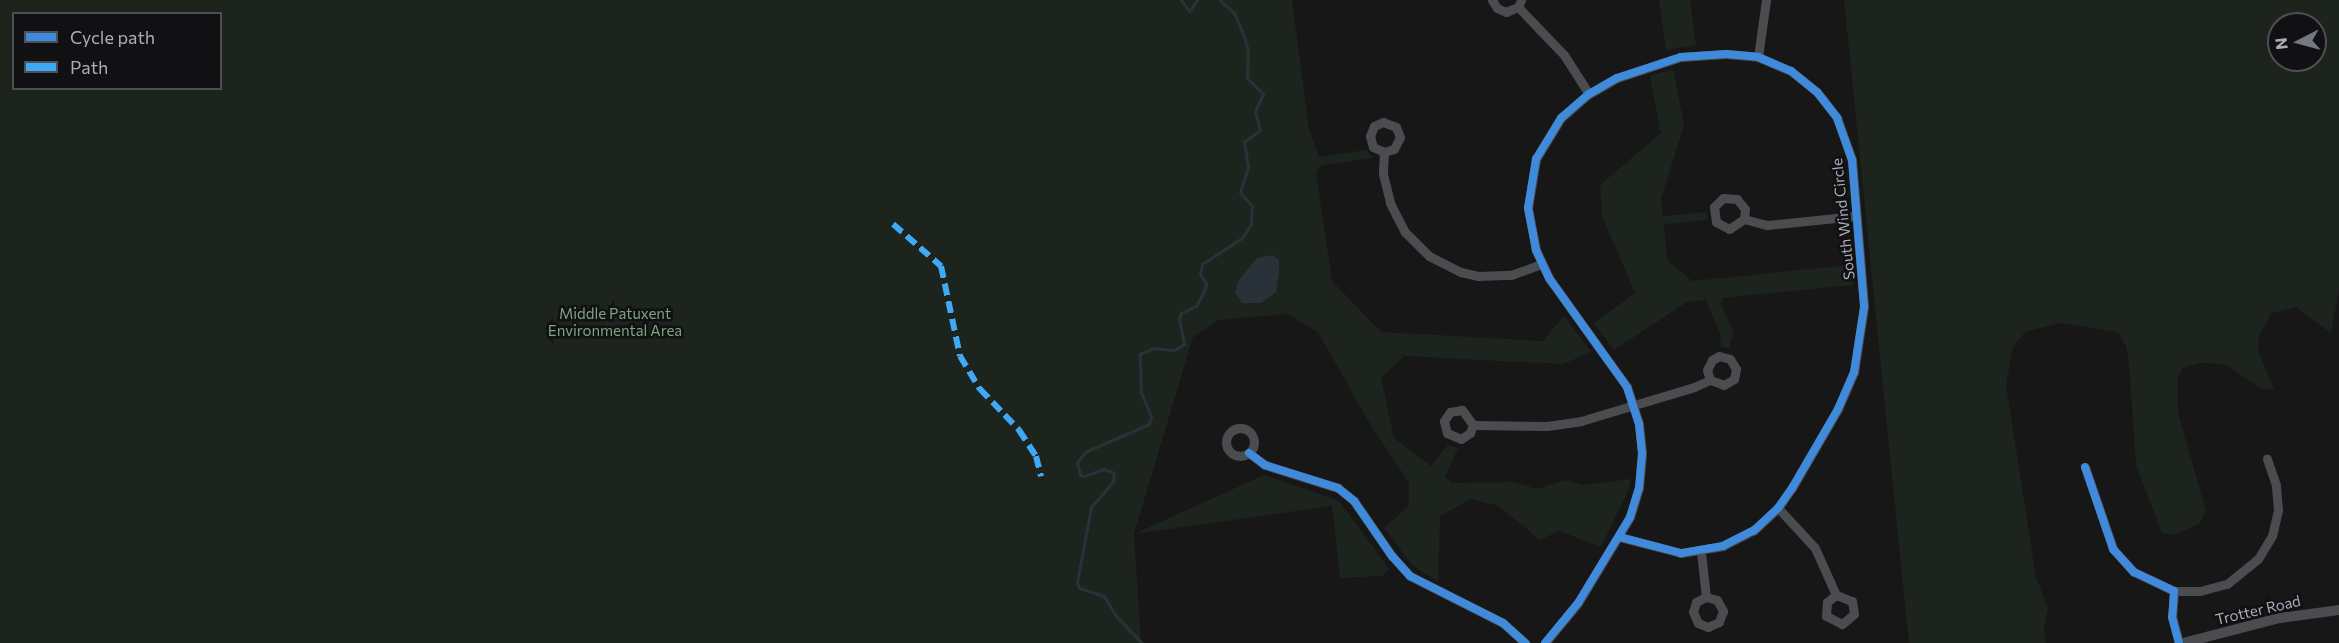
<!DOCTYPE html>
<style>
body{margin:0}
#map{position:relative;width:2339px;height:643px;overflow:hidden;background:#171717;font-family:Commissioner,sans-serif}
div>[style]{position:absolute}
.green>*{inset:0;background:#1d241e}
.water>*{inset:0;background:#2a3239}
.stream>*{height:3px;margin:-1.5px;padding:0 1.5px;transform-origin:1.5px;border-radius:1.5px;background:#2a3239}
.minor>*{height:9px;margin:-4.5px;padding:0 4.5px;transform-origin:4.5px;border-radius:4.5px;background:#4b4c50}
.minor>.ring{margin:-4.5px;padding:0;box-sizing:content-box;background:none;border:9px solid #4b4c50;border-radius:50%}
.tertiary>*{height:10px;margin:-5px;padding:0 5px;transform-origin:5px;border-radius:5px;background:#4b4c50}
.quiet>*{height:6px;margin-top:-3px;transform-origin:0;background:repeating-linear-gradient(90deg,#3fa9f5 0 12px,transparent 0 18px)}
.cycleway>*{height:8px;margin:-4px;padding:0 4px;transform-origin:4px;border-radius:4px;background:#408adc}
span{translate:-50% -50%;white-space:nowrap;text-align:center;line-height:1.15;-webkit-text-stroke:5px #111113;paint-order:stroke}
.street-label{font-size:15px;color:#a8adb8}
.park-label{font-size:15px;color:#7fa381}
.legend{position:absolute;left:12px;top:12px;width:210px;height:78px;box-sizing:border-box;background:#111113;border:2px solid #4d4f55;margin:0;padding:8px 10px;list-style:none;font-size:18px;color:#a8adb8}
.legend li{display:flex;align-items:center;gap:12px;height:30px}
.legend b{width:30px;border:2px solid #4d4f55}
.north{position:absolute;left:2267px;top:12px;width:60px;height:60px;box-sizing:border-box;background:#111113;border:2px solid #4d4f55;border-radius:50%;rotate:264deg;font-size:16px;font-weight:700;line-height:24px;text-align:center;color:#a8adb8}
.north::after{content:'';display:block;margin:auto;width:21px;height:27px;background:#757880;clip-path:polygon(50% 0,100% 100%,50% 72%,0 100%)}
</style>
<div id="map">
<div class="green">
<div style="clip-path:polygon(evenodd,0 0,1292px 0,1309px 129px,1319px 157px,1366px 150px,1373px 158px,1322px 165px,1316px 172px,1332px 281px,1381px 332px,1543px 341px,1564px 316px,1591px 352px,1563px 364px,1404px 356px,1381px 378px,1394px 438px,1431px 466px,1448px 445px,1458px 448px,1445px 477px,1452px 483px,1513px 482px,1537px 489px,1565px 480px,1582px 485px,1631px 479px,1628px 491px,1601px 547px,1559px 531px,1540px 540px,1499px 506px,1471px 499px,1440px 516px,1438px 582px,1412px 565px,1384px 528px,1409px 506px,1409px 483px,1370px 424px,1318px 332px,1287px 314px,1218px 320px,1193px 337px,1134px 534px,1264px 475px,1339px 501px,1389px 569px,1382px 576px,1340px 578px,1332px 506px,1134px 534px,1141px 643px,0 643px,0 0,14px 14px,220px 14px,220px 88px,14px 88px,14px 14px)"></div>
<div style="clip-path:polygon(1659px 0,1690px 0,1696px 45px,1666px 50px)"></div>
<div style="clip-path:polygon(evenodd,1844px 0,2339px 0,2339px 288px,2331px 333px,2296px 307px,2271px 313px,2259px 336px,2258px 350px,2274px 390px,2260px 388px,2225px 364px,2199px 363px,2184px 367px,2177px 378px,2178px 413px,2206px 511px,2199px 524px,2175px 535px,2162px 533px,2136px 465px,2129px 363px,2126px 346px,2118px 332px,2061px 323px,2026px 331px,2013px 347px,2006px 385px,2036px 577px,2048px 608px,2044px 627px,2046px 643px,1909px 643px,1844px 0,2279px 24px,2315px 24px,2315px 60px,2279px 60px,2279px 24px)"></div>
<div style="clip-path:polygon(1673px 69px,1684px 125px,1661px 199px,1663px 216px,1707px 212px,1708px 220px,1664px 224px,1667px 260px,1692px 281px,1851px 265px,1853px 285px,1723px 298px,1721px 304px,1734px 333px,1729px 348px,1721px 347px,1720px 333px,1706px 300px,1687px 302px,1614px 350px,1594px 323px,1635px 293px,1602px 216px,1600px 185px,1661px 133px,1650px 76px)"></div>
</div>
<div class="water">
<div style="clip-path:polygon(1273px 255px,1279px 260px,1279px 271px,1276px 292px,1261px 303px,1242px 303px,1235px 292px,1239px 280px,1257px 258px)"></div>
</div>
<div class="stream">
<div style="left:1181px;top:0;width:14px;rotate:54deg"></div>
<div style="left:1189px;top:11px;width:14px;rotate:-54deg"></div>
<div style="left:1142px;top:643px;width:37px;rotate:-134deg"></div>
<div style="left:1116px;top:616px;width:23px;rotate:-121deg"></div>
<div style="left:1104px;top:596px;width:26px;rotate:-162deg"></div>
<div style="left:1079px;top:588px;width:6px;rotate:-108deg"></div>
<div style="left:1077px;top:582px;width:76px;rotate:-79.4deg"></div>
<div style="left:1091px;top:507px;width:33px;rotate:-49deg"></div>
<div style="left:1113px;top:482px;width:9px;rotate:-84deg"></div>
<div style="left:1114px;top:473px;width:11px;rotate:-158deg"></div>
<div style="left:1104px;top:469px;width:21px;rotate:161deg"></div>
<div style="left:1084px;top:476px;width:4px;rotate:-166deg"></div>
<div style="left:1080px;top:475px;width:13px;rotate:-103deg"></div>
<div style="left:1077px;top:462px;width:15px;rotate:-48deg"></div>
<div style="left:1087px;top:451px;width:68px;rotate:-23.5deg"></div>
<div style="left:1149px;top:424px;width:8px;rotate:-76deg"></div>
<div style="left:1151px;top:416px;width:26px;rotate:-113deg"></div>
<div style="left:1141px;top:392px;width:38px;rotate:-92deg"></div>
<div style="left:1140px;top:354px;width:15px;rotate:-23deg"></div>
<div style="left:1154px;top:348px;width:20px;rotate:6deg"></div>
<div style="left:1174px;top:350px;width:12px;rotate:-31deg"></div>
<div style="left:1184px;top:344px;width:25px;rotate:-101deg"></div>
<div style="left:1179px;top:319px;width:6px;rotate:-72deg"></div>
<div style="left:1181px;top:313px;width:17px;rotate:-25deg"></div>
<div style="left:1196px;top:306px;width:19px;rotate:-62deg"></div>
<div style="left:1205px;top:289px;width:6px;rotate:-81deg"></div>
<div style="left:1206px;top:283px;width:11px;rotate:-124deg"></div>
<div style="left:1200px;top:274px;width:10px;rotate:-79deg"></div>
<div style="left:1202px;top:264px;width:48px;rotate:-33deg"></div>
<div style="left:1242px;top:238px;width:17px;rotate:-57deg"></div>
<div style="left:1251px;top:224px;width:18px;rotate:-87deg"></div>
<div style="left:1252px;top:206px;width:18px;rotate:-131deg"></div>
<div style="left:1240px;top:192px;width:26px;rotate:-72deg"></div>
<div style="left:1248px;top:167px;width:25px;rotate:-99deg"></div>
<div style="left:1244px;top:142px;width:20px;rotate:-37deg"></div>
<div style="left:1260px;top:130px;width:20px;rotate:-105deg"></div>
<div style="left:1255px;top:111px;width:19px;rotate:-65deg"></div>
<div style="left:1263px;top:94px;width:23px;rotate:-135deg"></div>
<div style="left:1247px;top:78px;width:27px;rotate:-88deg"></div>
<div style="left:1248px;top:51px;width:16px;rotate:-105deg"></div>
<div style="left:1244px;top:36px;width:25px;rotate:-113deg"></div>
<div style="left:1234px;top:13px;width:19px;rotate:-137deg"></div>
</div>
<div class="minor">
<div style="left:1492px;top:0;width:9px;rotate:58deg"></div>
<div style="left:1497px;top:8px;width:10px;rotate:24deg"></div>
<div style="left:1506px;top:12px;width:13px;rotate:-23deg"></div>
<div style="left:1518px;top:7px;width:8px;rotate:-67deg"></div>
<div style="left:1518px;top:7px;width:66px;rotate:46.2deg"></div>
<div style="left:1564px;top:55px;width:46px;rotate:57.3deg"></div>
<div style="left:1758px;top:57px;width:58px;rotate:-82deg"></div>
<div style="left:1384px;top:152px;width:10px;rotate:-17deg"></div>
<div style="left:1394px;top:149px;width:13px;rotate:-63deg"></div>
<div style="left:1400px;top:137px;width:11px;rotate:-112deg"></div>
<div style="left:1396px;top:127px;width:14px;rotate:-159deg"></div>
<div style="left:1383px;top:122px;width:10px;rotate:156deg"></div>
<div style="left:1374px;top:126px;width:11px;rotate:112deg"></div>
<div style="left:1370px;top:136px;width:11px;rotate:75deg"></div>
<div style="left:1373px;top:147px;width:12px;rotate:24deg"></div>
<div style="left:1384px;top:152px;width:22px;rotate:93deg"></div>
<div style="left:1383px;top:174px;width:30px;rotate:76deg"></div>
<div style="left:1390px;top:203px;width:33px;rotate:63deg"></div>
<div style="left:1405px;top:232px;width:34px;rotate:45deg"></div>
<div style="left:1429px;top:256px;width:36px;rotate:27deg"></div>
<div style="left:1461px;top:272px;width:17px;rotate:13deg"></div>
<div style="left:1478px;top:276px;width:33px;rotate:-2deg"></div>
<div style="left:1511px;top:275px;width:33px;rotate:-20deg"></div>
<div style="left:1744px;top:219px;width:10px;rotate:-84deg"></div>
<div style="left:1745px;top:209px;width:13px;rotate:-129deg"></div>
<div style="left:1737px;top:199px;width:14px;rotate:-176deg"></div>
<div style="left:1723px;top:198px;width:13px;rotate:135deg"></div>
<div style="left:1714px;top:207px;width:15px;rotate:82deg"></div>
<div style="left:1716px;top:222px;width:15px;rotate:28deg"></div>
<div style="left:1729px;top:229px;width:18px;rotate:-34deg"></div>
<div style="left:1744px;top:219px;width:24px;rotate:15deg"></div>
<div style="left:1767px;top:225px;width:89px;rotate:-5.8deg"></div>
<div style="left:1473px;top:425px;width:19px;rotate:-126deg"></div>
<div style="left:1462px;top:410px;width:12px;rotate:171deg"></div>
<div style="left:1450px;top:412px;width:11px;rotate:124deg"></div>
<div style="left:1444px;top:421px;width:12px;rotate:76deg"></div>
<div style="left:1447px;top:433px;width:15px;rotate:23deg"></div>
<div style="left:1461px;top:439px;width:11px;rotate:-34deg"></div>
<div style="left:1470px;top:433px;width:9px;rotate:-69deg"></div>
<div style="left:1473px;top:425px;width:74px;rotate:0.8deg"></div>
<div style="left:1547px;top:426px;width:34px;rotate:-8deg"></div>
<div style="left:1581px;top:421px;width:118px;rotate:-16.7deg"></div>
<div style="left:1694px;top:387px;width:17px;rotate:-24deg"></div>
<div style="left:1710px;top:380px;width:10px;rotate:-107deg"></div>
<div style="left:1707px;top:370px;width:11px;rotate:-63deg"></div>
<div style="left:1712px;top:360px;width:8px;rotate:-30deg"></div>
<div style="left:1719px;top:356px;width:11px;rotate:15deg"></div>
<div style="left:1730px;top:359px;width:12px;rotate:59deg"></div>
<div style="left:1736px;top:369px;width:10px;rotate:101deg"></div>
<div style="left:1734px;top:379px;width:12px;rotate:149deg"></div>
<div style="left:1724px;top:385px;width:15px;rotate:-160deg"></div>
<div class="ring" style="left:1226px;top:428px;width:19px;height:19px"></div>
<div style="left:1249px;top:453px;width:20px;rotate:37deg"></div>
<div style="left:1265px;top:465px;width:77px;rotate:17.5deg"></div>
<div style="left:1338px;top:488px;width:21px;rotate:39deg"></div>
<div style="left:1354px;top:501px;width:67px;rotate:55.4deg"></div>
<div style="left:1392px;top:556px;width:27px;rotate:48deg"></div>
<div style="left:1410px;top:576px;width:104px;rotate:26.8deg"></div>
<div style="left:1503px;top:623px;width:30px;rotate:42deg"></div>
<div style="left:2085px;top:467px;width:87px;rotate:71.1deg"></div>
<div style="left:2113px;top:549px;width:31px;rotate:48deg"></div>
<div style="left:2134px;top:572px;width:44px;rotate:25.4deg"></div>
<div style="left:2174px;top:591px;width:26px;rotate:94deg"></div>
<div style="left:2172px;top:617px;width:27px;rotate:75deg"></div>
<div style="left:1778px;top:508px;width:54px;rotate:47.2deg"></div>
<div style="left:1815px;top:548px;width:51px;rotate:65.9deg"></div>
<div style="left:1836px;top:595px;width:17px;rotate:21deg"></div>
<div style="left:1852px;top:601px;width:13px;rotate:81deg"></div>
<div style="left:1854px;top:614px;width:16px;rotate:140deg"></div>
<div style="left:1842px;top:624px;width:18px;rotate:-153deg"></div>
<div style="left:1826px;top:616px;width:14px;rotate:-86deg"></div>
<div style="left:1827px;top:602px;width:11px;rotate:-38deg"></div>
<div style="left:1701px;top:552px;width:45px;rotate:83.7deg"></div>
<div style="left:1706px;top:597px;width:11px;rotate:15deg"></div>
<div style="left:1717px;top:600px;width:13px;rotate:61deg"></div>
<div style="left:1723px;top:611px;width:12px;rotate:110deg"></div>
<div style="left:1719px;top:622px;width:12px;rotate:156deg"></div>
<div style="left:1708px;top:627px;width:11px;rotate:-158deg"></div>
<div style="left:1698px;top:623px;width:12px;rotate:-114deg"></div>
<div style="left:1693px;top:612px;width:10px;rotate:-73deg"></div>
<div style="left:1696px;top:602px;width:11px;rotate:-27deg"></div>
<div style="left:2174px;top:591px;width:26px"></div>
<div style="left:2200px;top:591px;width:28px;rotate:-15deg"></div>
<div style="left:2227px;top:584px;width:40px;rotate:-39deg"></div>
<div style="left:2258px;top:559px;width:27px;rotate:-59deg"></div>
<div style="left:2272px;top:536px;width:27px;rotate:-77deg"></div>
<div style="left:2278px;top:510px;width:25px;rotate:-95deg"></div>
<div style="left:2276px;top:485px;width:28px;rotate:-109deg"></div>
<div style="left:1545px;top:643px;width:52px;rotate:-50.5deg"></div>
<div style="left:1578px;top:603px;width:100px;rotate:-58.8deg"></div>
<div style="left:1630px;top:517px;width:30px;rotate:-73deg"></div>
<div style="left:1639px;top:488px;width:35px;rotate:-85deg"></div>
<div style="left:1642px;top:453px;width:29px;rotate:-96deg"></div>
<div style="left:1639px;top:424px;width:39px;rotate:-108deg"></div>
<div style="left:1627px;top:387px;width:134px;rotate:-125.6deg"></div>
<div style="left:1549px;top:278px;width:31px;rotate:-115deg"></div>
<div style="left:1536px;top:250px;width:43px;rotate:-100.8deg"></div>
<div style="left:1528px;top:208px;width:50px;rotate:-80.7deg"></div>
<div style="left:1536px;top:159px;width:48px;rotate:-58.6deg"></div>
<div style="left:1561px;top:118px;width:37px;rotate:-41deg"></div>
<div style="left:1589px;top:94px;width:32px;rotate:-30deg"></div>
<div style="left:1617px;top:78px;width:67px;rotate:-18.2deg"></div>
<div style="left:1681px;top:57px;width:45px;rotate:-3.8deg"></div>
<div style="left:1726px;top:54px;width:32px;rotate:5deg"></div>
<div style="left:1758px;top:57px;width:36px;rotate:23deg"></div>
<div style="left:1791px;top:71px;width:33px;rotate:39deg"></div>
<div style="left:1817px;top:92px;width:33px;rotate:52deg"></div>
<div style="left:1837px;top:118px;width:45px;rotate:70.3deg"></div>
<div style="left:1852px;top:160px;width:147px;rotate:85.3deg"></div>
<div style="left:1864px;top:307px;width:66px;rotate:98.7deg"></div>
<div style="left:1854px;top:372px;width:40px;rotate:113.4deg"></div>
<div style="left:1838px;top:409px;width:91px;rotate:120.2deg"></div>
<div style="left:1792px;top:488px;width:24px;rotate:125deg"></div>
<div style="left:1778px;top:508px;width:33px;rotate:137deg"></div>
<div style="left:1754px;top:530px;width:35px;rotate:153deg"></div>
<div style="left:1723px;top:546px;width:43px;rotate:170.5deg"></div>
<div style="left:1681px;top:553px;width:64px;rotate:-165.5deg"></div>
</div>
<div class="tertiary">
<div style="left:2183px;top:643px;width:100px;rotate:-14.5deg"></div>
<div style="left:2280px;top:618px;width:60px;rotate:-7.7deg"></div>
</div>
<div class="quiet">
<div style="left:893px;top:224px;width:64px;rotate:41.2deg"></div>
<div style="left:941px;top:266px;width:92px;rotate:78.1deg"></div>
<div style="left:960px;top:356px;width:39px;rotate:59deg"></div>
<div style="left:980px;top:389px;width:57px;rotate:46.4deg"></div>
<div style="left:1019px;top:430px;width:31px;rotate:57deg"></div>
<div style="left:1036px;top:456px;width:21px;rotate:76deg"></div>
</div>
<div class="cycleway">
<div style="left:1249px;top:453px;width:20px;rotate:37deg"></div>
<div style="left:1265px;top:465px;width:77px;rotate:17.5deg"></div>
<div style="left:1338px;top:488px;width:21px;rotate:39deg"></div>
<div style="left:1354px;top:501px;width:67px;rotate:55.4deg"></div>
<div style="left:1392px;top:556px;width:27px;rotate:48deg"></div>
<div style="left:1410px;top:576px;width:104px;rotate:26.8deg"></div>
<div style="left:1503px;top:623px;width:30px;rotate:42deg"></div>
<div style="left:2085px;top:467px;width:87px;rotate:71.1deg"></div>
<div style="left:2113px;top:549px;width:31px;rotate:48deg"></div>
<div style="left:2134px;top:572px;width:44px;rotate:25.4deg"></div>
<div style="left:2174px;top:591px;width:26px;rotate:94deg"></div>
<div style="left:2172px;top:617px;width:27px;rotate:75deg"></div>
<div style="left:1545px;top:643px;width:52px;rotate:-50.5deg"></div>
<div style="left:1578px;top:603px;width:100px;rotate:-58.8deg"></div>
<div style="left:1630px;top:517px;width:30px;rotate:-73deg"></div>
<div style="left:1639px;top:488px;width:35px;rotate:-85deg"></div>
<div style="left:1642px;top:453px;width:29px;rotate:-96deg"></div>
<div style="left:1639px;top:424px;width:39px;rotate:-108deg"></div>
<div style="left:1627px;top:387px;width:134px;rotate:-125.6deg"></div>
<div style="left:1549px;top:278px;width:31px;rotate:-115deg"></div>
<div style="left:1536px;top:250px;width:43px;rotate:-100.8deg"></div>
<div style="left:1528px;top:208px;width:50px;rotate:-80.7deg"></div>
<div style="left:1536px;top:159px;width:48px;rotate:-58.6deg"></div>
<div style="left:1561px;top:118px;width:37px;rotate:-41deg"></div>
<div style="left:1589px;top:94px;width:32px;rotate:-30deg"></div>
<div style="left:1617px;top:78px;width:67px;rotate:-18.2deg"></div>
<div style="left:1681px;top:57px;width:45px;rotate:-3.8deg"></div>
<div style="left:1726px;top:54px;width:32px;rotate:5deg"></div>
<div style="left:1758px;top:57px;width:36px;rotate:23deg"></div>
<div style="left:1791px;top:71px;width:33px;rotate:39deg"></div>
<div style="left:1817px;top:92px;width:33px;rotate:52deg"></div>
<div style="left:1837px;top:118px;width:45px;rotate:70.3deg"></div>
<div style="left:1852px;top:160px;width:147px;rotate:85.3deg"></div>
<div style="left:1864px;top:307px;width:66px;rotate:98.7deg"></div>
<div style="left:1854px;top:372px;width:40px;rotate:113.4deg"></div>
<div style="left:1838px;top:409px;width:91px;rotate:120.2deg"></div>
<div style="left:1792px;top:488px;width:24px;rotate:125deg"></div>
<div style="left:1778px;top:508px;width:33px;rotate:137deg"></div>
<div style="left:1754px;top:530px;width:35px;rotate:153deg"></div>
<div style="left:1723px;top:546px;width:43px;rotate:170.5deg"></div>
<div style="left:1681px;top:553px;width:64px;rotate:-165.5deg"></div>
</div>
<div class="street-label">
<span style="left:1843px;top:219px;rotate:-96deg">South Wind Circle</span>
<span style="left:2258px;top:610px;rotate:-13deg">Trotter Road</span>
</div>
<div class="park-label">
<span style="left:615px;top:322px">Middle Patuxent<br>Environmental Area</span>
</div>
<ul class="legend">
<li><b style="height:8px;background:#408adc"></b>Cycle path</li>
<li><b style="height:8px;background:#3fa9f5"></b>Path</li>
</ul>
<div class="north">N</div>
</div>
